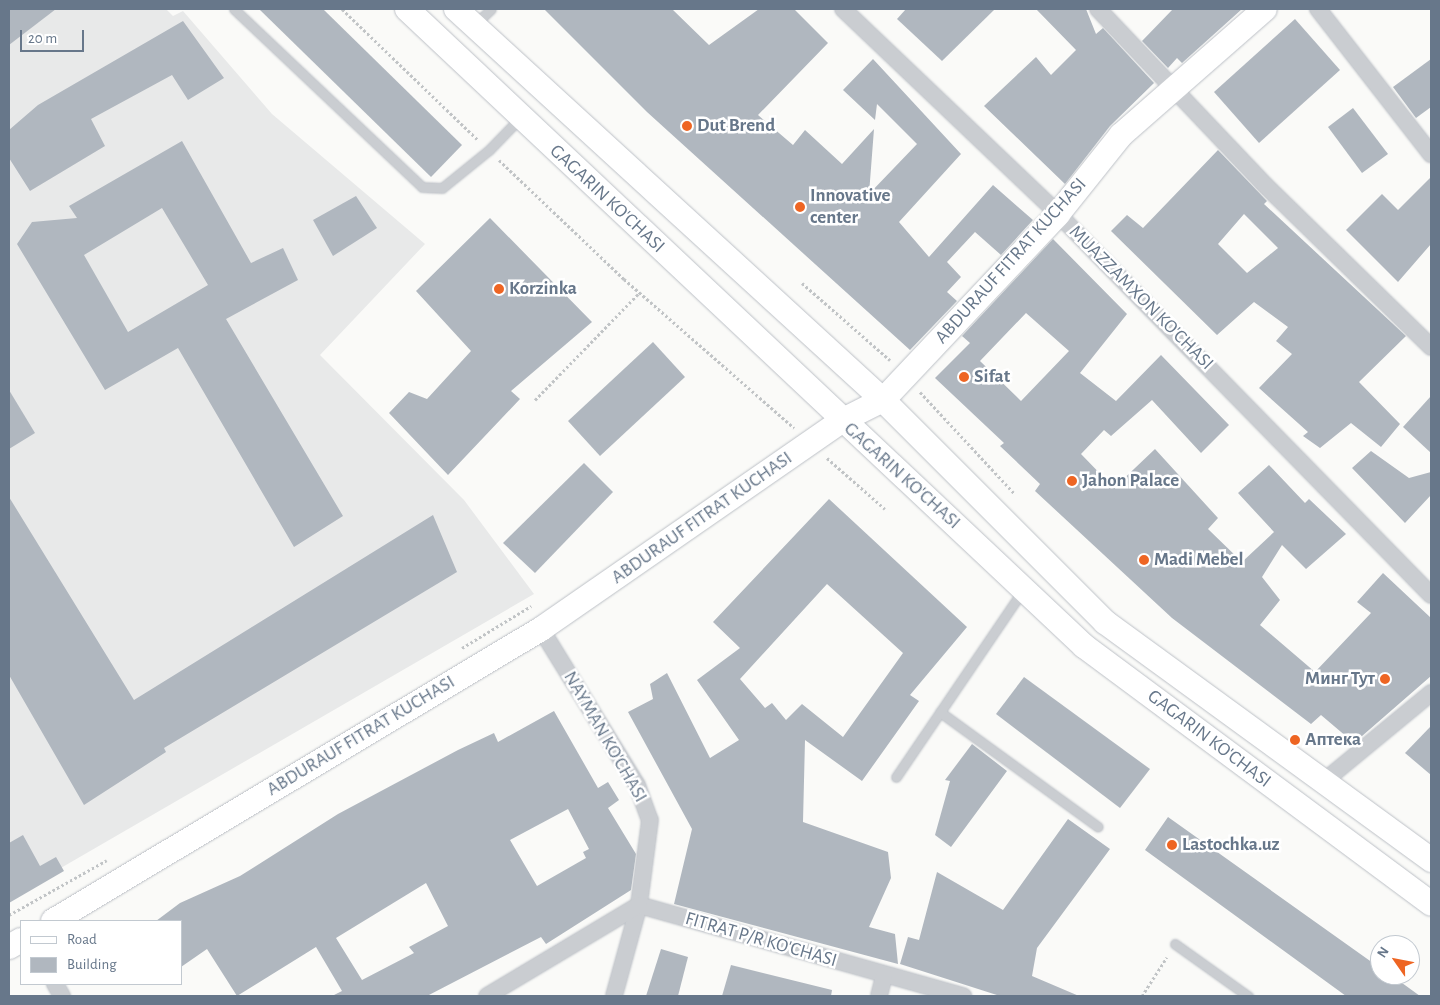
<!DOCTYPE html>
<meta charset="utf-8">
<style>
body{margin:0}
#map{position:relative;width:1440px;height:1005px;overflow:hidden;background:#fafaf8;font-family:"Alegreya Sans",sans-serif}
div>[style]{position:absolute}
.built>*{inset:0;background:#e8e9e9}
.building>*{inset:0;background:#b0b7bf}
.path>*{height:3px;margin-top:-1.5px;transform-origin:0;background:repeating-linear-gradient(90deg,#c1c4c6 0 2.5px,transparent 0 5px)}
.roads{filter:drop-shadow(0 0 1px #bcc0c6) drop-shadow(0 0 1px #bcc0c6)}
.lane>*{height:9px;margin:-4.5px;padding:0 4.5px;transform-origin:4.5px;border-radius:4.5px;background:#cacdd1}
.street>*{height:16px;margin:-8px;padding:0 8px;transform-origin:8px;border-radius:8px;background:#cacdd1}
.secondary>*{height:24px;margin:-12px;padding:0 12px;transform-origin:12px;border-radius:12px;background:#fff}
.dots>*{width:14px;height:14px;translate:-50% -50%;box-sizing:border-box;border:2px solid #fff;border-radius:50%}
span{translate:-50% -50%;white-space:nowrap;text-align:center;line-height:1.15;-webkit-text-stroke:5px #fff;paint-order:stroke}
.poi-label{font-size:19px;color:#67778a;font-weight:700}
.left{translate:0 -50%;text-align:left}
.right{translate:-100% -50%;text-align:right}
.street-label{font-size:19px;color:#67778a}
.frame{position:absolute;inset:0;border:10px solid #67778a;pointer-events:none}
.legend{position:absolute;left:20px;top:920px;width:162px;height:65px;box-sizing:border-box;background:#fff;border:1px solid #c2c9d0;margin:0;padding:6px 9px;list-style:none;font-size:15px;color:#67778a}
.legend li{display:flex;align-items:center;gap:10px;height:25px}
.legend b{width:25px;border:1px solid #c2c9d0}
.north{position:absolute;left:1370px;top:935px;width:50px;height:50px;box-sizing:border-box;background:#fff;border:1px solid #c2c9d0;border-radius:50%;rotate:303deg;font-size:14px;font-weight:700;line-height:20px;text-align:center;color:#67778a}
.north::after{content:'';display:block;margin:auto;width:18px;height:22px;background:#ee6523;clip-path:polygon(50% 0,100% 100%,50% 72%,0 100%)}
.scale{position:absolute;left:20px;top:30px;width:64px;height:22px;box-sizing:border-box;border:2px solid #67778a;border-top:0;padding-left:6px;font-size:15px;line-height:18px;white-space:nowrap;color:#67778a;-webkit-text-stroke:4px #fff;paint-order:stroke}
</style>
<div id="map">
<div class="built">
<div style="clip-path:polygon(9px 9px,166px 9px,173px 16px,183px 11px,272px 114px,425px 244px,320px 355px,464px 500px,534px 594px,9px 898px)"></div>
</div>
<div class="building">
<div style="clip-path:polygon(9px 9px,56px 9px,9px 45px)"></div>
<div style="clip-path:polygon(259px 9px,323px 9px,462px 145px,431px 177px)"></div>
<div style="clip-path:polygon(544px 9px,672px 9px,709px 45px,759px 9px,794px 9px,828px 43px,758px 115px,793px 145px,805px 130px,842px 164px,874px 129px,869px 194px,917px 144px,877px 104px,875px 120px,843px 90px,873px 59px,961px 154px,899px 222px,929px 257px,993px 185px,1033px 220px,1001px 255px,975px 232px,947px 262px,961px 277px,947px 292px,957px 301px,910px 350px,647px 112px)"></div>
<div style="clip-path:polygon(906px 9px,995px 9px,942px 61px,897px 19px)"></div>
<div style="clip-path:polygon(1036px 9px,1086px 9px,1096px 34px,1103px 28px,1154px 83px,1110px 126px,1065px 184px,984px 106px,1036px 57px,1051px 75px,1076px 50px)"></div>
<div style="clip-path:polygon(1173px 9px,1242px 9px,1182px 63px,1177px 58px,1168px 68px,1142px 41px)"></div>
<div style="clip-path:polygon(1295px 19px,1340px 70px,1259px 143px,1214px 92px)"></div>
<div style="clip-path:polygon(183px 21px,224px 78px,188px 100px,172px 75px,91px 119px,105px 146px,30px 191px,9px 158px,9px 130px,38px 105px)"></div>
<div style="clip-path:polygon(1431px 59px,1431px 107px,1416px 118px,1393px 87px)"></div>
<div style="clip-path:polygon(1353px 108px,1388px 154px,1362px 173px,1328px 127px)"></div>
<div style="clip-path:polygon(evenodd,182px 141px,251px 263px,283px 248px,298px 280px,226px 319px,343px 516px,294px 547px,178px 348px,105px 390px,17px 244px,32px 222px,77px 218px,69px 206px,182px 141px,162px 208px,208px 285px,128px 332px,84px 255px,162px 208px)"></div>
<div style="clip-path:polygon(evenodd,1218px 150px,1267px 201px,1264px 204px,1406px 336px,1359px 382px,1400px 424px,1381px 447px,1351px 423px,1320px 448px,1303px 436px,1308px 432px,1259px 388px,1292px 354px,1276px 341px,1288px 327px,1254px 302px,1217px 335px,1111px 231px,1127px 215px,1143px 228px,1218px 150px,1244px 214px,1278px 248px,1247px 273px,1218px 244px,1244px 214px)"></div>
<div style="clip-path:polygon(1431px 177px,1431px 244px,1398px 282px,1346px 230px,1382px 194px,1398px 210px)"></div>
<div style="clip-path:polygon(356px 196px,377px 228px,333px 256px,313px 220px)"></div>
<div style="clip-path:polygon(490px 218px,592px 322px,511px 391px,520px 399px,448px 475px,389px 413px,409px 392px,427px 399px,471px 351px,416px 291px)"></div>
<div style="clip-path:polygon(evenodd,1053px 239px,1127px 314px,1080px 373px,1116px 401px,1161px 355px,1229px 425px,1201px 453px,1152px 400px,1111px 436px,1104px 430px,1081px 454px,1114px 488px,1155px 449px,1218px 518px,1208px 529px,1242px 562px,1274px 532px,1238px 493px,1269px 465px,1305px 503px,1309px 499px,1346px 534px,1306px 569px,1282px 545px,1262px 577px,1280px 600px,1260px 625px,1315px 672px,1371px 613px,1357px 602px,1383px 573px,1431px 618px,1431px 676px,1354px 743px,1321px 715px,1311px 724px,1172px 618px,1035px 491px,1040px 484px,1000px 446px,1004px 443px,935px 378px,970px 343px,962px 336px,1053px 239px,1026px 313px,1069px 351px,1021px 401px,980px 361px,1026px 313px)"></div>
<div style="clip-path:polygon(653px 342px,685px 377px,600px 456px,568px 421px)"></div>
<div style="clip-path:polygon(9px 390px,35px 433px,9px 449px)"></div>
<div style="clip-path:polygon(1431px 396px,1431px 453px,1403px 427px)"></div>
<div style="clip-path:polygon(1371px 451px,1409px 478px,1431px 472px,1431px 495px,1405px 523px,1352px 468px)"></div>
<div style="clip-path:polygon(584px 463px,613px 492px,535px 573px,503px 543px)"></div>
<div style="clip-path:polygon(9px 497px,134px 700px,433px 515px,457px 572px,164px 748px,166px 752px,84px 805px,9px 675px)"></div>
<div style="clip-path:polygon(evenodd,829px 499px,967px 627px,910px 695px,919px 701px,862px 781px,805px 740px,803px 822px,888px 852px,891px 878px,869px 927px,895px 934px,898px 964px,674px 904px,692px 829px,628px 712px,653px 699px,650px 684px,667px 673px,710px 758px,739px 740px,697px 680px,740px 648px,713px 622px,829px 499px,827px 584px,903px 653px,843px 737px,802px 704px,786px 720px,772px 703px,765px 708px,740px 679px,827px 584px)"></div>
<div style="clip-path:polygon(1024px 677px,1150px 769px,1120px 808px,996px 714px)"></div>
<div style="clip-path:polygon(evenodd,554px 711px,598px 788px,608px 782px,619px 800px,608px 808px,636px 854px,631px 890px,546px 944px,541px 937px,427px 996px,332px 996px,342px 991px,316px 947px,237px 996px,207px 949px,181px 967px,181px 921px,156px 921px,180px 903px,240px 876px,338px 814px,458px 750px,494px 733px,498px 742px,554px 711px,568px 809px,589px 849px,583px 852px,586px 858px,537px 886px,510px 840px,568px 809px,554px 711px,426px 883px,448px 926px,409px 947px,414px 953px,362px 980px,336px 938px,426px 883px)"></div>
<div style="clip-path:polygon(1431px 726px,1431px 775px,1405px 753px)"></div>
<div style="clip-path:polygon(972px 744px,1007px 771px,951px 847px,935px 835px,950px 781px,945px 780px)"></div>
<div style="clip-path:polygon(1168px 817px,1380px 968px,1380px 975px,1391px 975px,1420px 996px,1346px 996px,1145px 850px)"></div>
<div style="clip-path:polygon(1068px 819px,1110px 849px,1037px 948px,1032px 976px,1079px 996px,1000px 996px,900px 964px,908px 937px,919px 940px,937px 872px,1003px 910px)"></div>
<div style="clip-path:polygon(23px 835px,40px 866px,56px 857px,64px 871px,9px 903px,9px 843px)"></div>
<div style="clip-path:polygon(661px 949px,688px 957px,678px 996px,646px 996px)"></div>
<div style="clip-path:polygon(731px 965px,832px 990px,831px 996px,722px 996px)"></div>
</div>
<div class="path">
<div style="left:342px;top:9px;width:189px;rotate:43.9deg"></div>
<div style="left:499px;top:160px;width:173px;rotate:43.6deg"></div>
<div style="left:624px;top:279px;width:226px;rotate:41.2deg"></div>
<div style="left:802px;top:283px;width:117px;rotate:41.2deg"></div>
<div style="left:920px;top:392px;width:138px;rotate:47.1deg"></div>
<div style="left:535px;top:400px;width:149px;rotate:-45.8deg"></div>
<div style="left:827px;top:458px;width:77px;rotate:41.3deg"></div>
<div style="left:462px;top:648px;width:81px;rotate:-31.3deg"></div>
<div style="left:9px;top:915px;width:112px;rotate:-29.3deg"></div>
<div style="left:1142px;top:996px;width:46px;rotate:-57.3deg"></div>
</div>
<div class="roads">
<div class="lane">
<div style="left:234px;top:9px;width:259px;rotate:43.4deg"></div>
<div style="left:422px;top:187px;width:20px;rotate:3deg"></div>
<div style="left:442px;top:188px;width:60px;rotate:-39deg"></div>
<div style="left:489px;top:150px;width:45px;rotate:-45.9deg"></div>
<div style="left:474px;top:25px;width:23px;rotate:-43deg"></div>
<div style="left:940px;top:712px;width:195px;rotate:36deg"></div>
<div style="left:896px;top:777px;width:226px;rotate:-55.8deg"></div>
<div style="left:1175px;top:944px;width:90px;rotate:35.5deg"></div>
</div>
<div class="street">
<div style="left:843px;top:9px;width:297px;rotate:43.6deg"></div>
<div style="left:1058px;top:214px;width:533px;rotate:45.61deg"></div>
<div style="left:1098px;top:9px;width:243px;rotate:46.5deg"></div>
<div style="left:1265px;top:185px;width:232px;rotate:44.3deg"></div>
<div style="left:1318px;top:9px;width:184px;rotate:52.1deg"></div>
<div style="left:541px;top:629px;width:183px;rotate:58.4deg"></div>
<div style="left:637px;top:785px;width:37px;rotate:70deg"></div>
<div style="left:650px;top:820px;width:86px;rotate:97.4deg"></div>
<div style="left:639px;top:905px;width:94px;rotate:105.4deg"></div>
<div style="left:1323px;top:782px;width:140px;rotate:-39.5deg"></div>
<div style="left:639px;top:905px;width:337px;rotate:15.7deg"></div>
<div style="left:55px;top:984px;width:14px;rotate:60deg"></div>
<div style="left:487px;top:996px;width:177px;rotate:-30.9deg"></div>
<div style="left:879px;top:996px;width:21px;rotate:-76deg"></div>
</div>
<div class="secondary">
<div style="left:407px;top:9px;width:930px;rotate:43.26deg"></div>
<div style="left:1084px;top:646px;width:432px;rotate:36.6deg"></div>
<div style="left:456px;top:9px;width:579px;rotate:42.48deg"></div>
<div style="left:883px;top:400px;width:314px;rotate:45deg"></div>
<div style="left:1105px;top:622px;width:404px;rotate:36.1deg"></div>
<div style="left:53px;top:921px;width:569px;rotate:-30.89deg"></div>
<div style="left:541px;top:629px;width:365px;rotate:-34.7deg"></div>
<div style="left:841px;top:421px;width:47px;rotate:-26.6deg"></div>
<div style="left:883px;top:400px;width:255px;rotate:-46.7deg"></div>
<div style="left:1058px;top:214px;width:101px;rotate:-51.4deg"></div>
<div style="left:1121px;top:135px;width:191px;rotate:-41.2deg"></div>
<div style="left:9px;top:947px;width:14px;rotate:-30deg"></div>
</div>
</div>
<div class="dots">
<div style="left:687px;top:126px;background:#ee6523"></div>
<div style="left:800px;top:207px;background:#ee6523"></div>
<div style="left:499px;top:289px;background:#ee6523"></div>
<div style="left:964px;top:377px;background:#ee6523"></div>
<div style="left:1072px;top:481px;background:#ee6523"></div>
<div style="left:1144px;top:560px;background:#ee6523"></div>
<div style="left:1385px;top:679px;background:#ee6523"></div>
<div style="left:1295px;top:740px;background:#ee6523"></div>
<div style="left:1172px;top:845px;background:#ee6523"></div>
</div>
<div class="poi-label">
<span class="left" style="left:697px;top:126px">Dut Brend</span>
<span class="left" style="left:810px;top:207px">Innovative<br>center</span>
<span class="left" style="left:509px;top:289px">Korzinka</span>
<span class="left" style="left:974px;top:377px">Sifat</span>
<span class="left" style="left:1082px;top:481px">Jahon Palace</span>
<span class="left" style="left:1154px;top:560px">Madi Mebel</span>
<span class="right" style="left:1375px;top:679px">Минг Тут</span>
<span class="left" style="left:1305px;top:740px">Аптека</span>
<span class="left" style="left:1182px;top:845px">Lastochka.uz</span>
</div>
<div class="street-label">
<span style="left:607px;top:199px;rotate:43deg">GAGARIN KO'CHASI</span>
<span style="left:1011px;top:261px;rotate:-48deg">ABDURAUF FITRAT KUCHASI</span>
<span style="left:1141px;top:298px;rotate:45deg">MUAZZAMXON KO'CHASI</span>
<span style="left:902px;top:476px;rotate:42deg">GAGARIN KO'CHASI</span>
<span style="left:702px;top:518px;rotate:-35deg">ABDURAUF FITRAT KUCHASI</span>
<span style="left:361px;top:736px;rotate:-31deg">ABDURAUF FITRAT KUCHASI</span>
<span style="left:605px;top:737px;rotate:60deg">NAYMAN KO'CHASI</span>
<span style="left:1209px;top:739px;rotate:37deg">GAGARIN KO'CHASI</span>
<span style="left:761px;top:940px;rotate:16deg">FITRAT P/R KO'CHASI</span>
</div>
<div class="frame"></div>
<ul class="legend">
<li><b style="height:6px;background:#fff"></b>Road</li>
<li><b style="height:14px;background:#b0b7bf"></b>Building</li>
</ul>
<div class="north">N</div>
<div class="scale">20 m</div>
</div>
